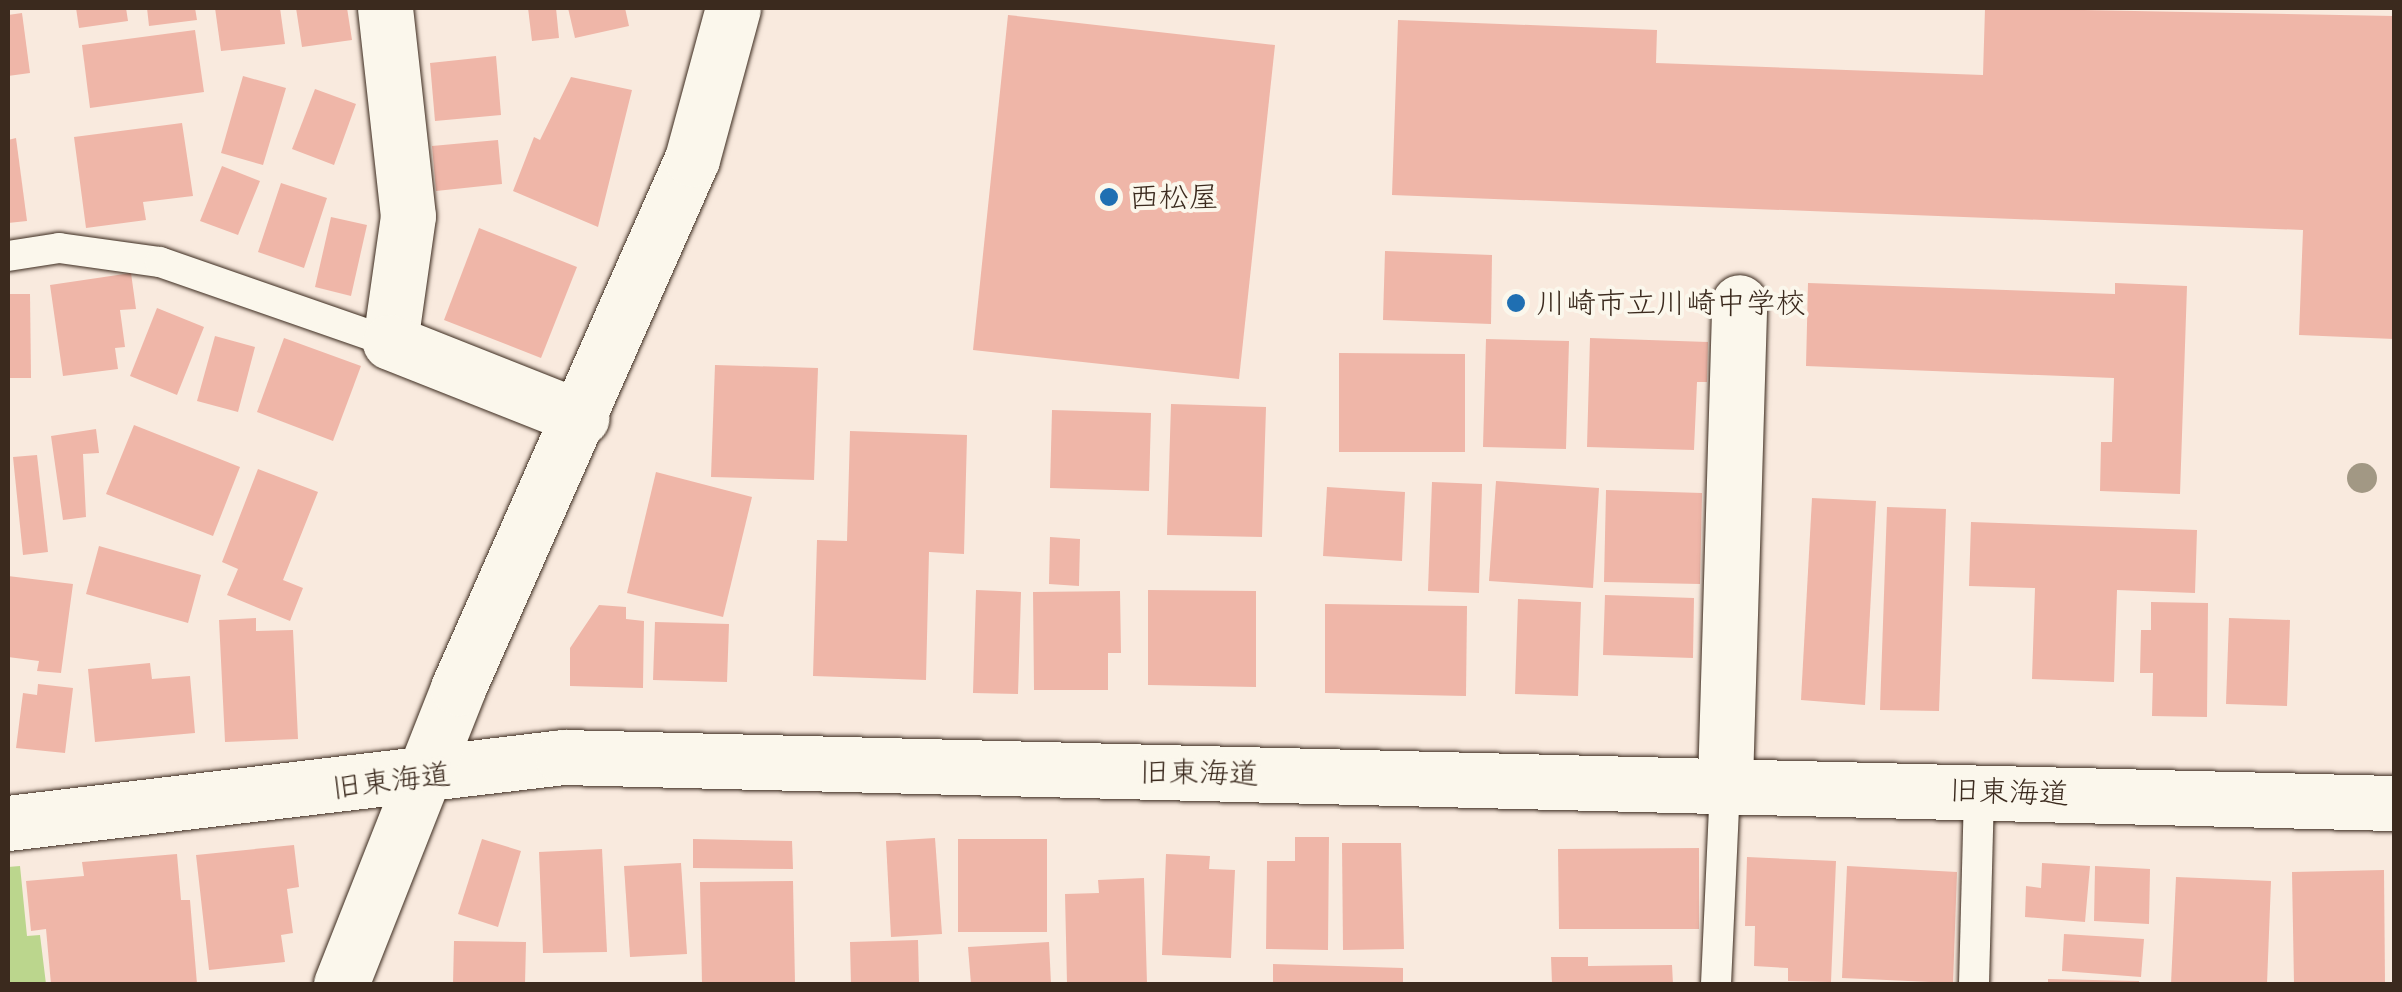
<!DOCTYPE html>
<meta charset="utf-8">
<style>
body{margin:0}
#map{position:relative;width:2402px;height:992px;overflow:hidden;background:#f9eade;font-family:Sriracha,"Klee One",sans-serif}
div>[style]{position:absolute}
.green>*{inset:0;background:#bbd68d}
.building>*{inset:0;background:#efb6a8}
.roads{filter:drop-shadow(0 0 2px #3b2a1e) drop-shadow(0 0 2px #3b2a1e)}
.service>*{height:30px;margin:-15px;padding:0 15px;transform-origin:15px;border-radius:15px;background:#fbf7ec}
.minor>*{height:55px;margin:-27.5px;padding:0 27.5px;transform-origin:27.5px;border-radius:27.5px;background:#fbf7ec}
.tertiary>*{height:55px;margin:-27.5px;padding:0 27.5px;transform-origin:27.5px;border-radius:27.5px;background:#fbf7ec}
.trees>*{width:30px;height:30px;margin:-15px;border-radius:50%;background:#a29884}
.dots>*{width:28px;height:28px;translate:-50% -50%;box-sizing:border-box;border:5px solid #fbf7ec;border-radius:50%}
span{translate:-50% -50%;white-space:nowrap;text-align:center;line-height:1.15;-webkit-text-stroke:8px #fbf7ec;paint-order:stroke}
.poi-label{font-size:30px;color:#3b2a1e}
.left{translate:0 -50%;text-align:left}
.street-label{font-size:30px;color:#3b2a1e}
.frame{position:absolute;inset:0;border:10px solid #3b2a1e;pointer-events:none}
</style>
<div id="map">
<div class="green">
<div style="clip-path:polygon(20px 866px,27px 936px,40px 935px,46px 984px,8px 984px,8px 867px)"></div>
</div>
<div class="building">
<div style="clip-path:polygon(76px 8px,126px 8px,128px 21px,79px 28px)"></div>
<div style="clip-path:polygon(147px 8px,195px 8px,197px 20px,149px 26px)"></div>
<div style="clip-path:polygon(215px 8px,280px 8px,285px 44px,221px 51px)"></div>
<div style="clip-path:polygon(296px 8px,347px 8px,352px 40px,302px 47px)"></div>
<div style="clip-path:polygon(528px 8px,556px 8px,559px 38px,532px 41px)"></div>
<div style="clip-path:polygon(568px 8px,625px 8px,629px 26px,575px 38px)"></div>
<div style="clip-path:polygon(1985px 8px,2394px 16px,2394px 339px,2299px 335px,2303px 230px,1392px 195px,1398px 20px,1657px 30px,1656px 63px,1983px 75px)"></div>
<div style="clip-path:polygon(22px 13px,30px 73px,8px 76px,8px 15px)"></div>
<div style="clip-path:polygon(1008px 15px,1275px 45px,1239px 379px,973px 350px)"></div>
<div style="clip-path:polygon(195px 30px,204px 92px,90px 108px,82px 45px)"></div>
<div style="clip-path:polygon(496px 56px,501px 115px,435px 121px,430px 63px)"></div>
<div style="clip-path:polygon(243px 76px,286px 88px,263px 165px,221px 153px)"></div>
<div style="clip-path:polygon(571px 77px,632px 90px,598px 227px,513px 191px,534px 137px,540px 140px)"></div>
<div style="clip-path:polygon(315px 89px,356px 104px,334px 165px,292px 149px)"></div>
<div style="clip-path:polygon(182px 123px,193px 196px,143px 202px,146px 220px,86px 228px,74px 137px)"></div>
<div style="clip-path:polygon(16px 138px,27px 221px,8px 223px,8px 140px)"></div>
<div style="clip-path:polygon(498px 140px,502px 184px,436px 191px,432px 146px)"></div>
<div style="clip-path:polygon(222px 166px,260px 181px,238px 235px,200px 221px)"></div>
<div style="clip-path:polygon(281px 183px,327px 198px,304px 268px,258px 252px)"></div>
<div style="clip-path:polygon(331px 217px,367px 225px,351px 296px,315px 287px)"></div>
<div style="clip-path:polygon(479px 228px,577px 267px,541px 358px,444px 320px)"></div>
<div style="clip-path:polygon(1385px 251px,1492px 255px,1491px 324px,1383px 320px)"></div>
<div style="clip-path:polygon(131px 273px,136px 309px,120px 310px,125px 347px,115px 348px,118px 369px,63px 376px,50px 285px)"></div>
<div style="clip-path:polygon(1808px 283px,2115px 294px,2115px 283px,2187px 286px,2180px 494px,2100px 491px,2101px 442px,2112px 442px,2114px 378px,1806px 366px)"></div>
<div style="clip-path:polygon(8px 294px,30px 294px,31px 378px,8px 378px)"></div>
<div style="clip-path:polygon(157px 308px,204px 327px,177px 395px,130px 376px)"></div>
<div style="clip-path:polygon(215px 336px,255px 347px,238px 412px,197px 401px)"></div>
<div style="clip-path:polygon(284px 338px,361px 366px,333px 441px,257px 412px)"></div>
<div style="clip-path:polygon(1590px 338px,1708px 342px,1707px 382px,1697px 382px,1694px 450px,1587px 447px)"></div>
<div style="clip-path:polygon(1486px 339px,1569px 341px,1566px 449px,1483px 447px)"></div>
<div style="clip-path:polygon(1339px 353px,1465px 354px,1465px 452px,1339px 452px)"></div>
<div style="clip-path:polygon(715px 365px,818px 368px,814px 480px,711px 477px)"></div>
<div style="clip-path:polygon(1171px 404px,1266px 407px,1262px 537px,1167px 535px)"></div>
<div style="clip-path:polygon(1052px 410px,1151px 413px,1149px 491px,1050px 488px)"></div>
<div style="clip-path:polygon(134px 425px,240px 467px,213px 536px,106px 494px)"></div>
<div style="clip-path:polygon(96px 429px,99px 453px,83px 454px,86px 517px,63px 520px,51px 436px)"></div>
<div style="clip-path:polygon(850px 431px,967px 435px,964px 554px,929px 552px,926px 680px,813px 676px,817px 540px,847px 541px)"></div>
<div style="clip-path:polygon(37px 455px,48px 552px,23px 555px,13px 457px)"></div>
<div style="clip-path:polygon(258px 469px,318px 492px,283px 580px,303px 588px,290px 621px,227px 595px,238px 569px,222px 562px)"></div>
<div style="clip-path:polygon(656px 472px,752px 497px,723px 617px,627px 593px)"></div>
<div style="clip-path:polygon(1496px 481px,1599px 488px,1593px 588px,1489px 581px)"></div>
<div style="clip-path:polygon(1432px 482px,1482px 484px,1479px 593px,1428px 591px)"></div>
<div style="clip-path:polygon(1327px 487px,1405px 492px,1402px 561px,1323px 556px)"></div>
<div style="clip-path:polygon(1606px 490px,1702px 493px,1700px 584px,1604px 582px)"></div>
<div style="clip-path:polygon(1812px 498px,1876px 501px,1865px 705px,1801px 700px)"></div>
<div style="clip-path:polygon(1887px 507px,1946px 509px,1939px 711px,1880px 710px)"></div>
<div style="clip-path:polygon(1971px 522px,2197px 530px,2195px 593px,2117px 590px,2114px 682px,2032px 679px,2035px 588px,1969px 586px)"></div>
<div style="clip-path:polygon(1050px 537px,1080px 539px,1079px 586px,1049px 584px)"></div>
<div style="clip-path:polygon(99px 546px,201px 575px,188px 623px,86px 594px)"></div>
<div style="clip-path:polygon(8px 576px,73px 584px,61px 673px,37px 671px,39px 661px,8px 657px)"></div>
<div style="clip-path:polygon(976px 590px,1021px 592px,1018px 694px,973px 693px)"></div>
<div style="clip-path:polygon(1148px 590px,1256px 591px,1256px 687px,1148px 685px)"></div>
<div style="clip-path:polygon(1120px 591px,1121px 653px,1108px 653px,1108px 690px,1034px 690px,1033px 592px)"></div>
<div style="clip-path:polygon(1605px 595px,1694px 598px,1693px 658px,1603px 655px)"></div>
<div style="clip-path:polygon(1518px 599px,1581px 602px,1578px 696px,1515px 694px)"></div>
<div style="clip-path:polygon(2151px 602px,2208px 603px,2207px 717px,2152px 716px,2153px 673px,2140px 673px,2141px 630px,2151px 630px)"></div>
<div style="clip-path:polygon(1325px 604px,1467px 606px,1466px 696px,1325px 693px)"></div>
<div style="clip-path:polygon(599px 605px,626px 607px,626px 619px,644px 621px,643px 688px,570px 686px,570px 648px)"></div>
<div style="clip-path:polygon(256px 618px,256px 631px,293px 630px,298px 739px,225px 742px,219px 620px)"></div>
<div style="clip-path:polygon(2229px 618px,2290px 620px,2287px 706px,2226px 704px)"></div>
<div style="clip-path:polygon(655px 622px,729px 624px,727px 682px,653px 680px)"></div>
<div style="clip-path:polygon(150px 663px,152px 679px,190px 676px,195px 733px,95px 742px,88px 669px)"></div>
<div style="clip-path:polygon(38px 684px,73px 688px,65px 753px,16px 748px,23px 693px,37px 695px)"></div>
<div style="clip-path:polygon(1295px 837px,1329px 837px,1328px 950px,1266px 949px,1267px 861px,1295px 861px)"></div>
<div style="clip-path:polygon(935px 838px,942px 934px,891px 937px,886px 841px)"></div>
<div style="clip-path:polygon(482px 839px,521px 851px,498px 927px,458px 914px)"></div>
<div style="clip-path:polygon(693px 839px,792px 841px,793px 869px,693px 868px)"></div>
<div style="clip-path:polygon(958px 839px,1047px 839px,1047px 932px,958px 932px)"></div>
<div style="clip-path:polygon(1342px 843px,1401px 843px,1404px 949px,1343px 950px)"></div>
<div style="clip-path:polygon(294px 845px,299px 887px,287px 889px,293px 933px,281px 935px,285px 962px,209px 970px,196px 855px)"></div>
<div style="clip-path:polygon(1699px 848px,1699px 929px,1559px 929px,1558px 849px)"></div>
<div style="clip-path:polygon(602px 849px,607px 952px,543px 953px,539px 852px)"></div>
<div style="clip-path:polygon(177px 854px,181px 900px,190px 900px,197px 984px,51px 984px,46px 929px,31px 931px,26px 881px,84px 876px,82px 862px)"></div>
<div style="clip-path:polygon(1166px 854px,1210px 856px,1209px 869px,1235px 870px,1231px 958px,1162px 955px)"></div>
<div style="clip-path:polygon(1747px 857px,1836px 861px,1831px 982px,1788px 981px,1788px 968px,1754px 966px,1755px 926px,1745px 926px)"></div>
<div style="clip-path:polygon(681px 863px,687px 954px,630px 957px,624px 866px)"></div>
<div style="clip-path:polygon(2042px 863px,2090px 866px,2085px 922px,2025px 917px,2026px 886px,2041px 888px)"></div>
<div style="clip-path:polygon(1847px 866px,1957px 872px,1953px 983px,1842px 978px)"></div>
<div style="clip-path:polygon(2095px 866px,2150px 869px,2149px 924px,2094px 921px)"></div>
<div style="clip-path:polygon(2384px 870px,2385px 984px,2294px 984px,2292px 872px)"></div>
<div style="clip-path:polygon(2176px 877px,2271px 881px,2267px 984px,2171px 984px)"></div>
<div style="clip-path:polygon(1144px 878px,1147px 984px,1067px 984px,1065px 894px,1099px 893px,1098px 880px)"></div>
<div style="clip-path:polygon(793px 881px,795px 984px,702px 984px,700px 882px)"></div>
<div style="clip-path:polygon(2064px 934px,2144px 939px,2141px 977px,2062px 971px)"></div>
<div style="clip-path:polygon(918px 940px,919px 984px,851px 984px,850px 942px)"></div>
<div style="clip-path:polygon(454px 941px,526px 942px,525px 984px,453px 984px)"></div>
<div style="clip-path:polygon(1049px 942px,1051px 984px,971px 984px,968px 947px)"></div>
<div style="clip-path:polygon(1551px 957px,1588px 957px,1588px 966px,1672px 965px,1673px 984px,1552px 984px)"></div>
<div style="clip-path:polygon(1273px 964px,1403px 968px,1403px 984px,1273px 984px)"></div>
<div style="clip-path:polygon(2048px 979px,2139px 981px,2139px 984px,2048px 984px)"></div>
</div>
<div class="roads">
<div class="service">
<div style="left:8px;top:256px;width:52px;rotate:-8.9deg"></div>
<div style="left:59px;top:248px;width:102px;rotate:7.9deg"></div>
<div style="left:160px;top:262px;width:244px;rotate:19.2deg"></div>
<div style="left:1716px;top:984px;width:201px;rotate:-87.4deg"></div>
<div style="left:1974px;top:984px;width:193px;rotate:-88.5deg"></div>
</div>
<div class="minor">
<div style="left:385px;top:8px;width:209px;rotate:83.7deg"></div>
<div style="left:408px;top:216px;width:127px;rotate:98.1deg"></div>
<div style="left:390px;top:342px;width:206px;rotate:21.6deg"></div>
<div style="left:1725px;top:783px;width:481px;rotate:-88.3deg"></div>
</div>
<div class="tertiary">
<div style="left:8px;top:823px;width:559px;rotate:-6.78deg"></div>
<div style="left:563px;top:757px;width:1832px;rotate:1.44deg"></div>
<div style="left:341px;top:984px;width:318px;rotate:-68.4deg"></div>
<div style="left:458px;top:688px;width:578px;rotate:-66.14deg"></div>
<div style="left:692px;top:159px;width:156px;rotate:-74.8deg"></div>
</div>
</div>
<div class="trees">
<div style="left:2362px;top:478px"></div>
</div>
<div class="dots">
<div style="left:1109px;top:197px;background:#1f6fb2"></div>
<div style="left:1516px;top:303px;background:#1f6fb2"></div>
</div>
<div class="poi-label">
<span class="left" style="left:1129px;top:197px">西松屋</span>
<span class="left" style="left:1536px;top:303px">川崎市立川崎中学校</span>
</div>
<div class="street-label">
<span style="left:1199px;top:773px;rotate:1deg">旧東海道</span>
<span style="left:391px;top:781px;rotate:-7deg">旧東海道</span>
<span style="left:2009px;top:792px;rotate:2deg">旧東海道</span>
</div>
<div class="frame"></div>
</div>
